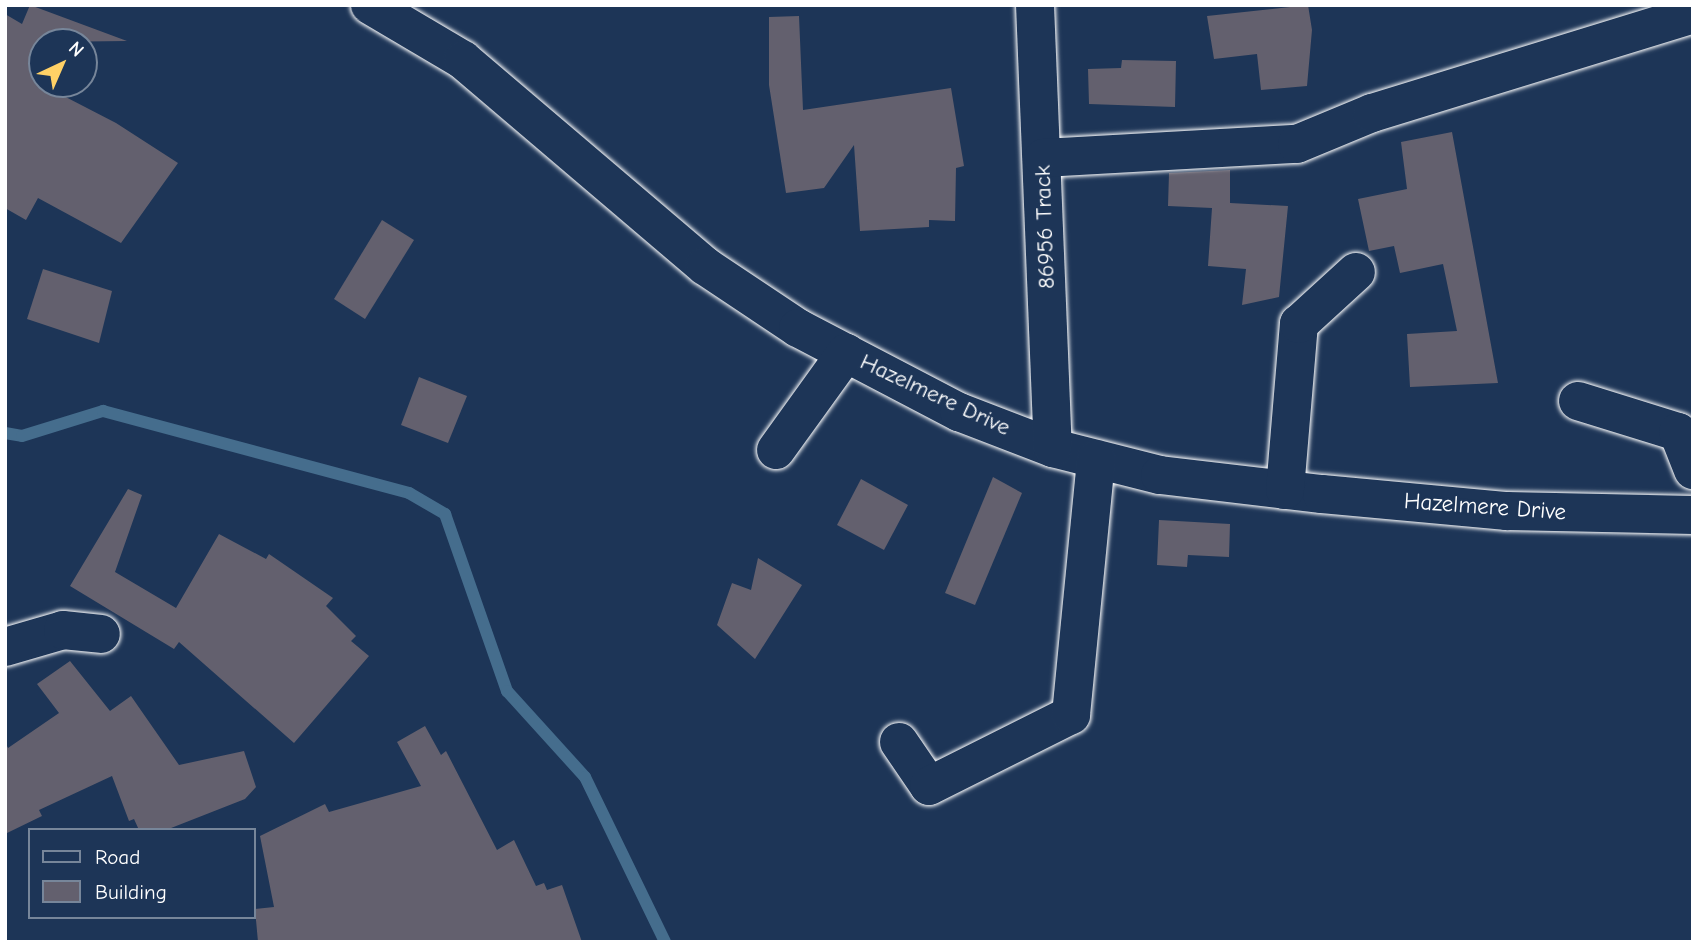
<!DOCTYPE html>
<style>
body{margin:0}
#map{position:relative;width:1698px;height:947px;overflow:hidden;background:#1d3557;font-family:"Comic Neue",sans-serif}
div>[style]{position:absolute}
.stream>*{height:12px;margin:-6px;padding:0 6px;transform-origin:6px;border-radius:6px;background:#456d8d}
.building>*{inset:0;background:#63606e}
.roads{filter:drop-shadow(0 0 2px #fff) drop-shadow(0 0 2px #fff)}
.minor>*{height:38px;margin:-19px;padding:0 19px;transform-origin:19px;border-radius:19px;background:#1d3557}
span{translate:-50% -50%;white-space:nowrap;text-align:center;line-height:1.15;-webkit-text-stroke:5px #1d3557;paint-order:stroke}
.street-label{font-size:23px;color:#fff}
.frame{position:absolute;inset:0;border:7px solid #fff;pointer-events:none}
.legend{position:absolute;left:28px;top:828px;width:228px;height:91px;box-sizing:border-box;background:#1d3557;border:2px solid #77869a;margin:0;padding:9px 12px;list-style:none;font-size:21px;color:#fff}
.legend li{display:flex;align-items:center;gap:14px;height:35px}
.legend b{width:35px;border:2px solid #77869a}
.north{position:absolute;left:28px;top:28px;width:70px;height:70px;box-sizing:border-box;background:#1d3557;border:2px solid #77869a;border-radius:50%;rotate:44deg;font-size:19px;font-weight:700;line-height:28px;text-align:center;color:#fff}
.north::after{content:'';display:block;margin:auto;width:24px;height:32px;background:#ffd166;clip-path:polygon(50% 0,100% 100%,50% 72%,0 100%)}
</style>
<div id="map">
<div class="stream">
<div style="left:5px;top:433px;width:17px;rotate:10deg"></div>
<div style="left:22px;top:436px;width:85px;rotate:-17.2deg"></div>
<div style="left:103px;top:411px;width:317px;rotate:15deg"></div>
<div style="left:409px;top:493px;width:42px;rotate:30.3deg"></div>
<div style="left:445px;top:514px;width:188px;rotate:70.7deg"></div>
<div style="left:507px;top:691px;width:116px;rotate:47.8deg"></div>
<div style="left:585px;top:777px;width:183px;rotate:64.1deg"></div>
</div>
<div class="building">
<div style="clip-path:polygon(30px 5px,127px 41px,42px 42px,42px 84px,57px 84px,56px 92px,116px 123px,178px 163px,121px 243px,38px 198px,26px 220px,5px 208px,5px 14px,22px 24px)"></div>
<div style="clip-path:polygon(1308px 5px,1312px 30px,1307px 86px,1261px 90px,1257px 54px,1214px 59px,1207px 16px)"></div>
<div style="clip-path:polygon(799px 16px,803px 110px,951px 88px,964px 166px,956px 168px,955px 221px,929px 220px,929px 227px,860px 231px,854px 145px,824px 188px,786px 193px,769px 85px,769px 17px)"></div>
<div style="clip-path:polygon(1122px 60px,1176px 61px,1175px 107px,1089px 104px,1088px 69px,1121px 68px)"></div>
<div style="clip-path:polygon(1452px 132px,1498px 383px,1410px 387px,1407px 334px,1457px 331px,1443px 264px,1400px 273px,1394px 246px,1369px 251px,1358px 199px,1407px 189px,1401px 142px)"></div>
<div style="clip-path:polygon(1230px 170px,1230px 203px,1288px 206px,1279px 297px,1242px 305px,1246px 269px,1208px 266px,1212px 208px,1168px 206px,1169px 173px)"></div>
<div style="clip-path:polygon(382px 220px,414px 240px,365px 319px,334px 299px)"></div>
<div style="clip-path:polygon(43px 269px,112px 291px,99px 343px,27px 319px)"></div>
<div style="clip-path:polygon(419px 377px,467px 396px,448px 443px,401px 425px)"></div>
<div style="clip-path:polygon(993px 477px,1022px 493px,975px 605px,945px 593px)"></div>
<div style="clip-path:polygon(861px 479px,908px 505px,884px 550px,837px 525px)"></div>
<div style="clip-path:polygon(128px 489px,142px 495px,115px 572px,176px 608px,219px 534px,266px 559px,269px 554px,333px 598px,326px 606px,356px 636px,351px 641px,369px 656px,294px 743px,179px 642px,174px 649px,70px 586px)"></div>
<div style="clip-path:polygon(1159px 520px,1230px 524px,1229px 557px,1188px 555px,1187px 567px,1157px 565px)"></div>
<div style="clip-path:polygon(758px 558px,802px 585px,755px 659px,717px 625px,732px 583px,751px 590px)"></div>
<div style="clip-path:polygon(70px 661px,110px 711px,131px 696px,179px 765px,244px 751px,256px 787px,245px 799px,166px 830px,139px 830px,134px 819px,129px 821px,112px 776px,39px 810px,42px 816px,5px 834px,5px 742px,8px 748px,59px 713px,37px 684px)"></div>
<div style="clip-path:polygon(425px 726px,441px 755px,446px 751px,497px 850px,514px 840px,536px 886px,544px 883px,547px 890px,562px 885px,582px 942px,258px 942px,255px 909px,274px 907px,260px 836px,325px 804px,329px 812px,421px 786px,397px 742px)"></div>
</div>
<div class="roads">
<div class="minor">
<div style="left:370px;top:5px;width:108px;rotate:30.6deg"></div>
<div style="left:463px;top:60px;width:318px;rotate:40.4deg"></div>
<div style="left:705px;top:266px;width:112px;rotate:33.7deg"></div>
<div style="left:798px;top:328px;width:182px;rotate:27.6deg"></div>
<div style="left:959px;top:412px;width:101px;rotate:21deg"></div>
<div style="left:1053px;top:448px;width:110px;rotate:14.2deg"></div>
<div style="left:1160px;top:475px;width:163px;rotate:6.7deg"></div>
<div style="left:1322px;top:494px;width:186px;rotate:5.3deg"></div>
<div style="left:1507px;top:511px;width:186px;rotate:1.2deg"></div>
<div style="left:1035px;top:5px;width:443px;rotate:87.7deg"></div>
<div style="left:1043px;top:158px;width:254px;rotate:-3.2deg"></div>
<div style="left:1297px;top:144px;width:81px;rotate:-22.5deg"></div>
<div style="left:1372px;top:113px;width:336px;rotate:-17.1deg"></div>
<div style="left:1578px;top:401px;width:105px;rotate:17.2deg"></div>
<div style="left:1678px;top:432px;width:41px;rotate:68.5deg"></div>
<div style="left:776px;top:450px;width:120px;rotate:-54.2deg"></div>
<div style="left:1285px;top:490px;width:167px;rotate:-85.2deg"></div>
<div style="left:1299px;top:324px;width:77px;rotate:-42.4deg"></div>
<div style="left:5px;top:647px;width:60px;rotate:-16.3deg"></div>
<div style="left:63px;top:630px;width:38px;rotate:6deg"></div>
<div style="left:899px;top:742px;width:53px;rotate:55.7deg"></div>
<div style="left:929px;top:786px;width:159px;rotate:-26.6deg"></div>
<div style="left:1071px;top:715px;width:257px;rotate:-84.4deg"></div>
</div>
</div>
<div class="street-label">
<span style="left:1045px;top:227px;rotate:-92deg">86956 Track</span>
<span style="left:935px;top:395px;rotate:25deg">Hazelmere Drive</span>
<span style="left:1485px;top:507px;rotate:4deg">Hazelmere Drive</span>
</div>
<div class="frame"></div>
<ul class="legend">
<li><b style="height:9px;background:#1d3557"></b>Road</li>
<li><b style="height:19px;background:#63606e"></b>Building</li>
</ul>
<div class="north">N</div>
</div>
